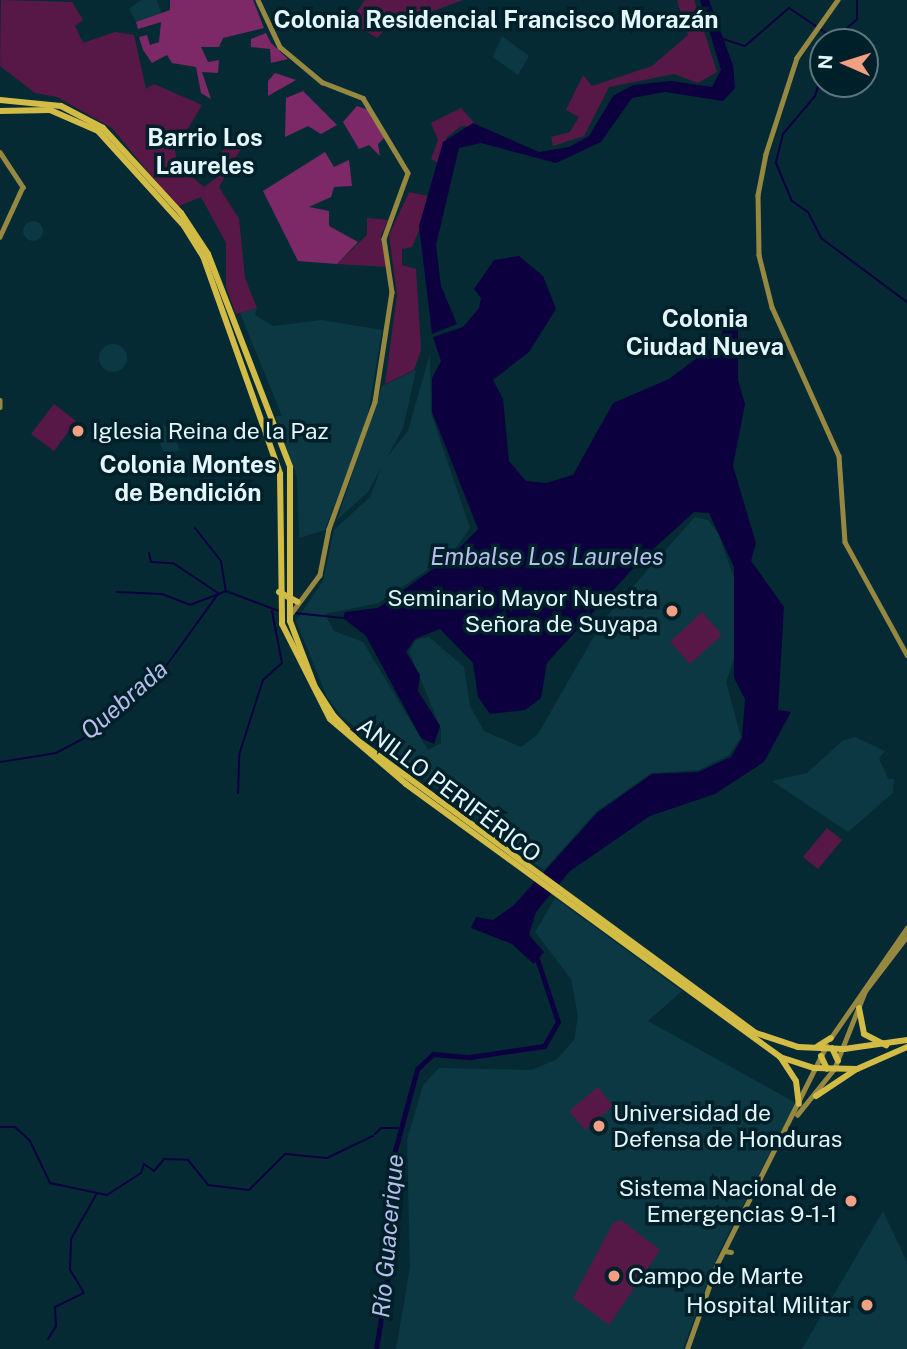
<!DOCTYPE html>
<meta charset="utf-8">
<style>
body{margin:0}
#map{position:relative;width:907px;height:1349px;overflow:hidden;background:#052a34;font-family:"Public Sans",sans-serif}
div>[style]{position:absolute}
.built>*{inset:0;background:#0c3843}
.round{border-radius:50%}
.green>*{inset:0;background:#571848}
.forest>*{inset:0;background:#7d2968}
.water>*{inset:0;background:#0d003f}
.stream>*{height:2px;margin:-1px;padding:0 1px;transform-origin:1px;border-radius:1px;background:#0d003f}
.river>*{height:5px;margin:-2.5px;padding:0 2.5px;transform-origin:2.5px;border-radius:2.5px;background:#0d003f}
.secondary>*{height:4.5px;margin:-2.25px;padding:0 2.25px;transform-origin:2.25px;border-radius:2.25px;background:#968841}
.highway>*{height:6px;margin:-3px;padding:0 3px;transform-origin:3px;border-radius:3px;background:#d2bc46}
.dots>*{width:19px;height:19px;translate:-50% -50%;box-sizing:border-box;border:4px solid #002029;border-radius:50%}
span{translate:-50% -50%;white-space:nowrap;text-align:center;line-height:1.15;-webkit-text-stroke:7px #002029;paint-order:stroke}
.poi-label{font-size:23px;color:#e3f6fc}
.left{translate:0 -50%;text-align:left}
.right{translate:-100% -50%;text-align:right}
.street-label{font-size:23px;color:#e3f6fc}
.neighbourhood-label{font-size:24px;color:#e3f6fc;font-weight:700}
.water-label{font-size:24px;color:#b7bdec;font-style:italic}
.north{position:absolute;left:809px;top:28px;width:70px;height:70px;box-sizing:border-box;background:#002029;border:2px solid #5b767d;border-radius:50%;rotate:273deg;font-size:19px;font-weight:700;line-height:28px;text-align:center;color:#e3f6fc}
.north::after{content:'';display:block;margin:auto;width:24px;height:32px;background:#f39f84;clip-path:polygon(50% 0,100% 100%,50% 72%,0 100%)}
</style>
<div id="map">
<div class="built">
<div style="clip-path:polygon(141px 0,157px 0,161px 13px,136px 22px,129px 9px)"></div>
<div style="clip-path:polygon(502px 36px,529px 56px,518px 75px,493px 57px)"></div>
<div class="round" style="left:23px;top:221px;width:20px;height:20px"></div>
<div style="clip-path:polygon(257px 308px,255px 315px,273px 326px,321px 320px,382px 330px,367px 420px,325px 530px,299px 538px,297px 478px,275px 416px,282px 416px,240px 313px)"></div>
<div class="round" style="left:99px;top:344px;width:28px;height:28px"></div>
<div style="clip-path:polygon(430px 354px,431px 413px,470px 528px,452px 553px,379px 603px,325px 614px,334px 631px,363px 642px,428px 750px,441px 743px,441px 729px,409px 651px,416px 640px,429px 637px,464px 667px,470px 706px,484px 731px,521px 747px,538px 734px,604px 619px,695px 517px,708px 520px,718px 533px,735px 581px,734px 658px,726px 682px,741px 737px,729px 755px,699px 770px,651px 773px,596px 812px,544px 870px,342px 717px,327px 697px,296px 621px,323px 581px,334px 530px,370px 497px,384px 461px,408px 431px)"></div>
<div style="clip-path:polygon(416px 370px,403px 428px,368px 492px,337px 520px,382px 386px)"></div>
<div style="clip-path:polygon(151px 424px,170px 427px,180px 450px,165px 455px)"></div>
<div style="clip-path:polygon(855px 737px,885px 751px,879px 758px,888px 779px,894px 779px,893px 793px,848px 832px,772px 781px,807px 773px,842px 741px)"></div>
<div style="clip-path:polygon(555px 898px,682px 991px,648px 1021px,796px 1103px,719px 1252px,683px 1349px,396px 1349px,410px 1267px,407px 1140px,423px 1085px,439px 1068px,531px 1070px,556px 1060px,574px 1040px,578px 1016px,571px 979px,535px 932px)"></div>
<div style="clip-path:polygon(883px 1211px,907px 1262px,907px 1349px,802px 1349px)"></div>
</div>
<div class="green">
<div style="clip-path:polygon(1px 0,72px 2px,83px 20px,75px 26px,83px 43px,115px 32px,134px 35px,146px 89px,154px 84px,202px 105px,175px 150px,177px 164px,204px 187px,219px 176px,215px 167px,227px 140px,249px 135px,219px 187px,239px 219px,245px 278px,257px 308px,236px 314px,226px 287px,226px 243px,201px 197px,177px 207px,112px 128px,57px 97px,35px 93px,0 66px)"></div>
<div style="clip-path:polygon(365px 0,463px 0,387px 28px,377px 38px,349px 22px)"></div>
<div style="clip-path:polygon(677px 0,694px 0,717px 72px,698px 83px,674px 74px,609px 87px,584px 136px,553px 146px,551px 137px,570px 132px,579px 117px,566px 110px,583px 75px,592px 86px,652px 66px,688px 35px)"></div>
<div style="clip-path:polygon(461px 108px,478px 127px,461px 126px,447px 137px,440px 164px,431px 159px,438px 140px,431px 123px)"></div>
<div style="clip-path:polygon(409px 192px,433px 197px,412px 247px,402px 249px,402px 265px,416px 269px,421px 350px,414px 370px,385px 384px,397px 295px,389px 235px)"></div>
<div style="clip-path:polygon(367px 218px,388px 220px,381px 236px,387px 267px,337px 264px,367px 235px)"></div>
<div style="clip-path:polygon(54px 404px,76px 421px,54px 451px,31px 434px)"></div>
<div style="clip-path:polygon(702px 612px,722px 635px,690px 664px,670px 642px)"></div>
<div style="clip-path:polygon(827px 828px,842px 840px,818px 869px,803px 857px)"></div>
<div style="clip-path:polygon(598px 1087px,613px 1106px,585px 1130px,569px 1111px)"></div>
<div style="clip-path:polygon(621px 1220px,660px 1250px,609px 1325px,573px 1298px,613px 1223px)"></div>
</div>
<div class="forest">
<div style="clip-path:polygon(170px 0,253px 0,264px 28px,223px 38px,219px 47px,201px 47px,208px 62px,219px 60px,218px 73px,202px 72px,211px 99px,201px 93px,196px 67px,172px 63px,167px 55px,152px 63px,143px 50px,139px 37px,147px 35px,150px 45px,159px 42px,161px 22px,138px 29px,136px 22px,170px 10px)"></div>
<div style="clip-path:polygon(266px 33px,271px 43px,288px 59px,271px 63px,270px 49px,251px 47px,251px 39px)"></div>
<div style="clip-path:polygon(275px 73px,296px 80px,268px 96px,268px 81px)"></div>
<div style="clip-path:polygon(303px 91px,337px 125px,321px 134px,308px 126px,285px 137px,286px 98px)"></div>
<div style="clip-path:polygon(357px 106px,369px 110px,385px 137px,378px 144px,380px 156px,369px 145px,359px 149px,343px 122px)"></div>
<div style="clip-path:polygon(325px 152px,334px 167px,349px 160px,352px 186px,334px 187px,331px 197px,309px 207px,329px 211px,329px 226px,358px 242px,337px 264px,298px 261px,263px 191px)"></div>
</div>
<div class="water">
<div style="clip-path:polygon(700px 0,709px 0,733px 65px,735px 88px,723px 101px,665px 92px,632px 98px,601px 142px,556px 163px,481px 143px,459px 148px,436px 245px,441px 286px,457px 324px,432px 334px,419px 226px,443px 142px,473px 123px,539px 152px,569px 147px,589px 136px,613px 96px,633px 85px,671px 81px,712px 87px,721px 70px)"></div>
<div style="clip-path:polygon(519px 256px,543px 276px,556px 309px,529px 352px,493px 380px,503px 399px,509px 461px,526px 481px,546px 483px,573px 475px,613px 403px,669px 379px,709px 349px,716px 358px,722px 332px,728px 324px,738px 327px,738px 380px,745px 404px,733px 466px,756px 543px,751px 561px,784px 607px,778px 710px,791px 712px,764px 762px,715px 794px,650px 816px,570px 871px,536px 912px,529px 935px,544px 952px,534px 964px,512px 944px,471px 928px,476px 917px,493px 920px,513px 906px,598px 812px,652px 774px,698px 772px,731px 757px,742px 738px,745px 699px,734px 678px,734px 567px,709px 513px,694px 512px,638px 563px,547px 663px,541px 698px,525px 710px,490px 714px,478px 697px,473px 663px,440px 629px,415px 639px,406px 652px,420px 675px,418px 691px,440px 726px,434px 744px,421px 738px,366px 636px,343px 618px,345px 612px,378px 608px,454px 554px,478px 529px,432px 412px,432px 378px,441px 361px,433px 337px,463px 327px,479px 308px,481px 298px,474px 289px,494px 260px)"></div>
</div>
<div class="stream">
<div style="left:720px;top:38px;width:26px;rotate:18deg"></div>
<div style="left:745px;top:46px;width:58px;rotate:-40.8deg"></div>
<div style="left:789px;top:8px;width:55px;rotate:34deg"></div>
<div style="left:835px;top:39px;width:30px;rotate:-42deg"></div>
<div style="left:857px;top:19px;width:19px;rotate:-90deg"></div>
<div style="left:823px;top:70px;width:27px;rotate:107deg"></div>
<div style="left:815px;top:96px;width:50px;rotate:130.1deg"></div>
<div style="left:783px;top:134px;width:30px;rotate:104deg"></div>
<div style="left:776px;top:163px;width:41px;rotate:67.2deg"></div>
<div style="left:792px;top:201px;width:19px;rotate:35deg"></div>
<div style="left:808px;top:212px;width:29px;rotate:63deg"></div>
<div style="left:821px;top:238px;width:107px;rotate:36.7deg"></div>
<div style="left:195px;top:528px;width:42px;rotate:51.8deg"></div>
<div style="left:221px;top:561px;width:30px;rotate:81deg"></div>
<div style="left:149px;top:553px;width:9px;rotate:77deg"></div>
<div style="left:151px;top:562px;width:22px;rotate:3deg"></div>
<div style="left:173px;top:563px;width:54px;rotate:33.7deg"></div>
<div style="left:117px;top:592px;width:45px;rotate:2.5deg"></div>
<div style="left:162px;top:594px;width:30px;rotate:21deg"></div>
<div style="left:190px;top:605px;width:39px;rotate:-21deg"></div>
<div style="left:226px;top:591px;width:57px;rotate:20.7deg"></div>
<div style="left:295px;top:613px;width:48px;rotate:5.9deg"></div>
<div style="left:0;top:762px;width:57px;rotate:-9.1deg"></div>
<div style="left:56px;top:753px;width:36px;rotate:-28deg"></div>
<div style="left:88px;top:736px;width:96px;rotate:-40.8deg"></div>
<div style="left:161px;top:673px;width:97px;rotate:-54.2deg"></div>
<div style="left:238px;top:793px;width:38px;rotate:-88deg"></div>
<div style="left:239px;top:755px;width:79px;rotate:-72.3deg"></div>
<div style="left:263px;top:680px;width:25px;rotate:-42deg"></div>
<div style="left:282px;top:663px;width:53px;rotate:-100.9deg"></div>
<div style="left:0;top:1127px;width:15px"></div>
<div style="left:15px;top:1127px;width:21px;rotate:43deg"></div>
<div style="left:30px;top:1141px;width:47px;rotate:64.5deg"></div>
<div style="left:50px;top:1183px;width:58px;rotate:11.9deg"></div>
<div style="left:107px;top:1195px;width:40px;rotate:-32.9deg"></div>
<div style="left:141px;top:1173px;width:9px;rotate:-72deg"></div>
<div style="left:144px;top:1164px;width:12px;rotate:35deg"></div>
<div style="left:154px;top:1171px;width:16px;rotate:-50deg"></div>
<div style="left:164px;top:1159px;width:24px;rotate:2deg"></div>
<div style="left:188px;top:1160px;width:32px;rotate:51deg"></div>
<div style="left:208px;top:1185px;width:41px;rotate:7deg"></div>
<div style="left:249px;top:1190px;width:51px;rotate:-45deg"></div>
<div style="left:285px;top:1154px;width:42px;rotate:5.4deg"></div>
<div style="left:327px;top:1158px;width:51px;rotate:-25.6deg"></div>
<div style="left:375px;top:1134px;width:8px;rotate:-45deg"></div>
<div style="left:381px;top:1128px;width:17px"></div>
<div style="left:48px;top:1339px;width:15px;rotate:-58deg"></div>
<div style="left:56px;top:1326px;width:19px;rotate:-93deg"></div>
<div style="left:55px;top:1307px;width:32px;rotate:-26deg"></div>
<div style="left:84px;top:1293px;width:27px;rotate:-121deg"></div>
<div style="left:70px;top:1270px;width:31px;rotate:-88deg"></div>
<div style="left:71px;top:1239px;width:53px;rotate:-60.5deg"></div>
</div>
<div class="river">
<div style="left:376px;top:1349px;width:76px;rotate:-80.9deg"></div>
<div style="left:388px;top:1274px;width:109px;rotate:-88.4deg"></div>
<div style="left:391px;top:1165px;width:99px;rotate:-74.8deg"></div>
<div style="left:417px;top:1069px;width:22px;rotate:-43deg"></div>
<div style="left:433px;top:1054px;width:37px;rotate:5deg"></div>
<div style="left:470px;top:1057px;width:75px;rotate:-8.5deg"></div>
<div style="left:544px;top:1046px;width:28px;rotate:-60deg"></div>
<div style="left:558px;top:1022px;width:73px;rotate:-108.4deg"></div>
</div>
<div class="secondary">
<div style="left:258px;top:0;width:52px;rotate:64.9deg"></div>
<div style="left:280px;top:47px;width:55px;rotate:39.8deg"></div>
<div style="left:322px;top:82px;width:44px;rotate:21.3deg"></div>
<div style="left:363px;top:98px;width:87px;rotate:59deg"></div>
<div style="left:408px;top:173px;width:70px;rotate:110deg"></div>
<div style="left:384px;top:239px;width:54px;rotate:81.4deg"></div>
<div style="left:392px;top:292px;width:111px;rotate:98.8deg"></div>
<div style="left:375px;top:402px;width:135px;rotate:109.9deg"></div>
<div style="left:329px;top:529px;width:47px;rotate:101.1deg"></div>
<div style="left:320px;top:575px;width:47px;rotate:126.4deg"></div>
<div style="left:838px;top:0;width:71px;rotate:125.3deg"></div>
<div style="left:797px;top:58px;width:101px;rotate:107.9deg"></div>
<div style="left:766px;top:154px;width:42px;rotate:101deg"></div>
<div style="left:758px;top:195px;width:60px;rotate:89deg"></div>
<div style="left:759px;top:255px;width:54px;rotate:76deg"></div>
<div style="left:772px;top:307px;width:163px;rotate:65.8deg"></div>
<div style="left:839px;top:456px;width:86px;rotate:86deg"></div>
<div style="left:845px;top:542px;width:129px;rotate:61.2deg"></div>
<div style="left:0;top:152px;width:42px;rotate:56.7deg"></div>
<div style="left:23px;top:187px;width:55px;rotate:114.7deg"></div>
<div style="left:0;top:400px;width:7px;rotate:90deg"></div>
<div style="left:830px;top:1039px;width:135px;rotate:-55.3deg"></div>
<div style="left:797px;top:1115px;width:59px;rotate:-51.2deg"></div>
<div style="left:834px;top:1069px;width:84px;rotate:-68.3deg"></div>
<div style="left:865px;top:991px;width:69px;rotate:-52.6deg"></div>
<div style="left:724px;top:1251px;width:7px;rotate:8deg"></div>
<div style="left:687px;top:1349px;width:90px;rotate:-70.6deg"></div>
<div style="left:717px;top:1264px;width:244px;rotate:-63.4deg"></div>
</div>
<div class="highway">
<div style="left:0;top:100px;width:61px;rotate:5.6deg"></div>
<div style="left:61px;top:106px;width:47px;rotate:27.6deg"></div>
<div style="left:103px;top:128px;width:115px;rotate:47.5deg"></div>
<div style="left:181px;top:213px;width:49px;rotate:56.6deg"></div>
<div style="left:208px;top:254px;width:228px;rotate:68.9deg"></div>
<div style="left:290px;top:467px;width:154px;rotate:90deg"></div>
<div style="left:290px;top:621px;width:71px;rotate:69.3deg"></div>
<div style="left:315px;top:687px;width:35px;rotate:57deg"></div>
<div style="left:334px;top:716px;width:33px;rotate:46deg"></div>
<div style="left:357px;top:740px;width:495px;rotate:36.3deg"></div>
<div style="left:756px;top:1033px;width:44px;rotate:18.4deg"></div>
<div style="left:798px;top:1047px;width:46px;rotate:2.5deg"></div>
<div style="left:844px;top:1049px;width:64px;rotate:-8.1deg"></div>
<div style="left:0;top:111px;width:50px;rotate:-1.1deg"></div>
<div style="left:50px;top:110px;width:52px;rotate:23.6deg"></div>
<div style="left:98px;top:131px;width:128px;rotate:47.8deg"></div>
<div style="left:184px;top:226px;width:36px;rotate:58deg"></div>
<div style="left:203px;top:256px;width:231px;rotate:70.5deg"></div>
<div style="left:280px;top:474px;width:150px;rotate:89.2deg"></div>
<div style="left:282px;top:624px;width:106px;rotate:63.2deg"></div>
<div style="left:330px;top:719px;width:100px;rotate:40.5deg"></div>
<div style="left:406px;top:784px;width:463px;rotate:36.1deg"></div>
<div style="left:780px;top:1057px;width:36px;rotate:18deg"></div>
<div style="left:814px;top:1068px;width:43px;rotate:1.3deg"></div>
<div style="left:857px;top:1069px;width:55px;rotate:-23.7deg"></div>
<div style="left:279px;top:592px;width:21px;rotate:28deg"></div>
<div style="left:859px;top:1008px;width:26px;rotate:79deg"></div>
<div style="left:864px;top:1034px;width:25px;rotate:27deg"></div>
<div style="left:818px;top:1046px;width:15px;rotate:-32deg"></div>
<div style="left:832px;top:1048px;width:14px;rotate:65deg"></div>
<div style="left:821px;top:1056px;width:14px;rotate:65deg"></div>
<div style="left:781px;top:1058px;width:27px;rotate:57deg"></div>
<div style="left:796px;top:1081px;width:23px;rotate:83deg"></div>
<div style="left:816px;top:1096px;width:47px;rotate:-33.7deg"></div>
</div>
<div class="dots">
<div style="left:78px;top:431px;background:#f39f84"></div>
<div style="left:672px;top:611px;background:#f39f84"></div>
<div style="left:599px;top:1126px;background:#f39f84"></div>
<div style="left:851px;top:1201px;background:#f39f84"></div>
<div style="left:614px;top:1276px;background:#f39f84"></div>
<div style="left:867px;top:1305px;background:#f39f84"></div>
</div>
<div class="poi-label">
<span class="left" style="left:92px;top:431px">Iglesia Reina de la Paz</span>
<span class="right" style="left:658px;top:611px">Seminario Mayor Nuestra<br>Señora de Suyapa</span>
<span class="left" style="left:613px;top:1126px">Universidad de<br>Defensa de Honduras</span>
<span class="right" style="left:837px;top:1201px">Sistema Nacional de<br>Emergencias 9-1-1</span>
<span class="left" style="left:628px;top:1276px">Campo de Marte</span>
<span class="right" style="left:851px;top:1305px">Hospital Militar</span>
</div>
<div class="street-label">
<span style="left:449px;top:790px;rotate:37deg">ANILLO PERIFÉRICO</span>
</div>
<div class="neighbourhood-label">
<span style="left:496px;top:20px">Colonia Residencial Francisco Morazán</span>
<span style="left:205px;top:152px">Barrio Los<br>Laureles</span>
<span style="left:705px;top:333px">Colonia<br>Ciudad Nueva</span>
<span style="left:188px;top:479px">Colonia Montes<br>de Bendición</span>
</div>
<div class="water-label">
<span style="left:547px;top:557px">Embalse Los Laureles</span>
<span style="left:124px;top:700px;rotate:-41deg">Quebrada</span>
<span style="left:388px;top:1236px;rotate:-85deg">Río Guacerique</span>
</div>
<div class="north">N</div>
</div>
